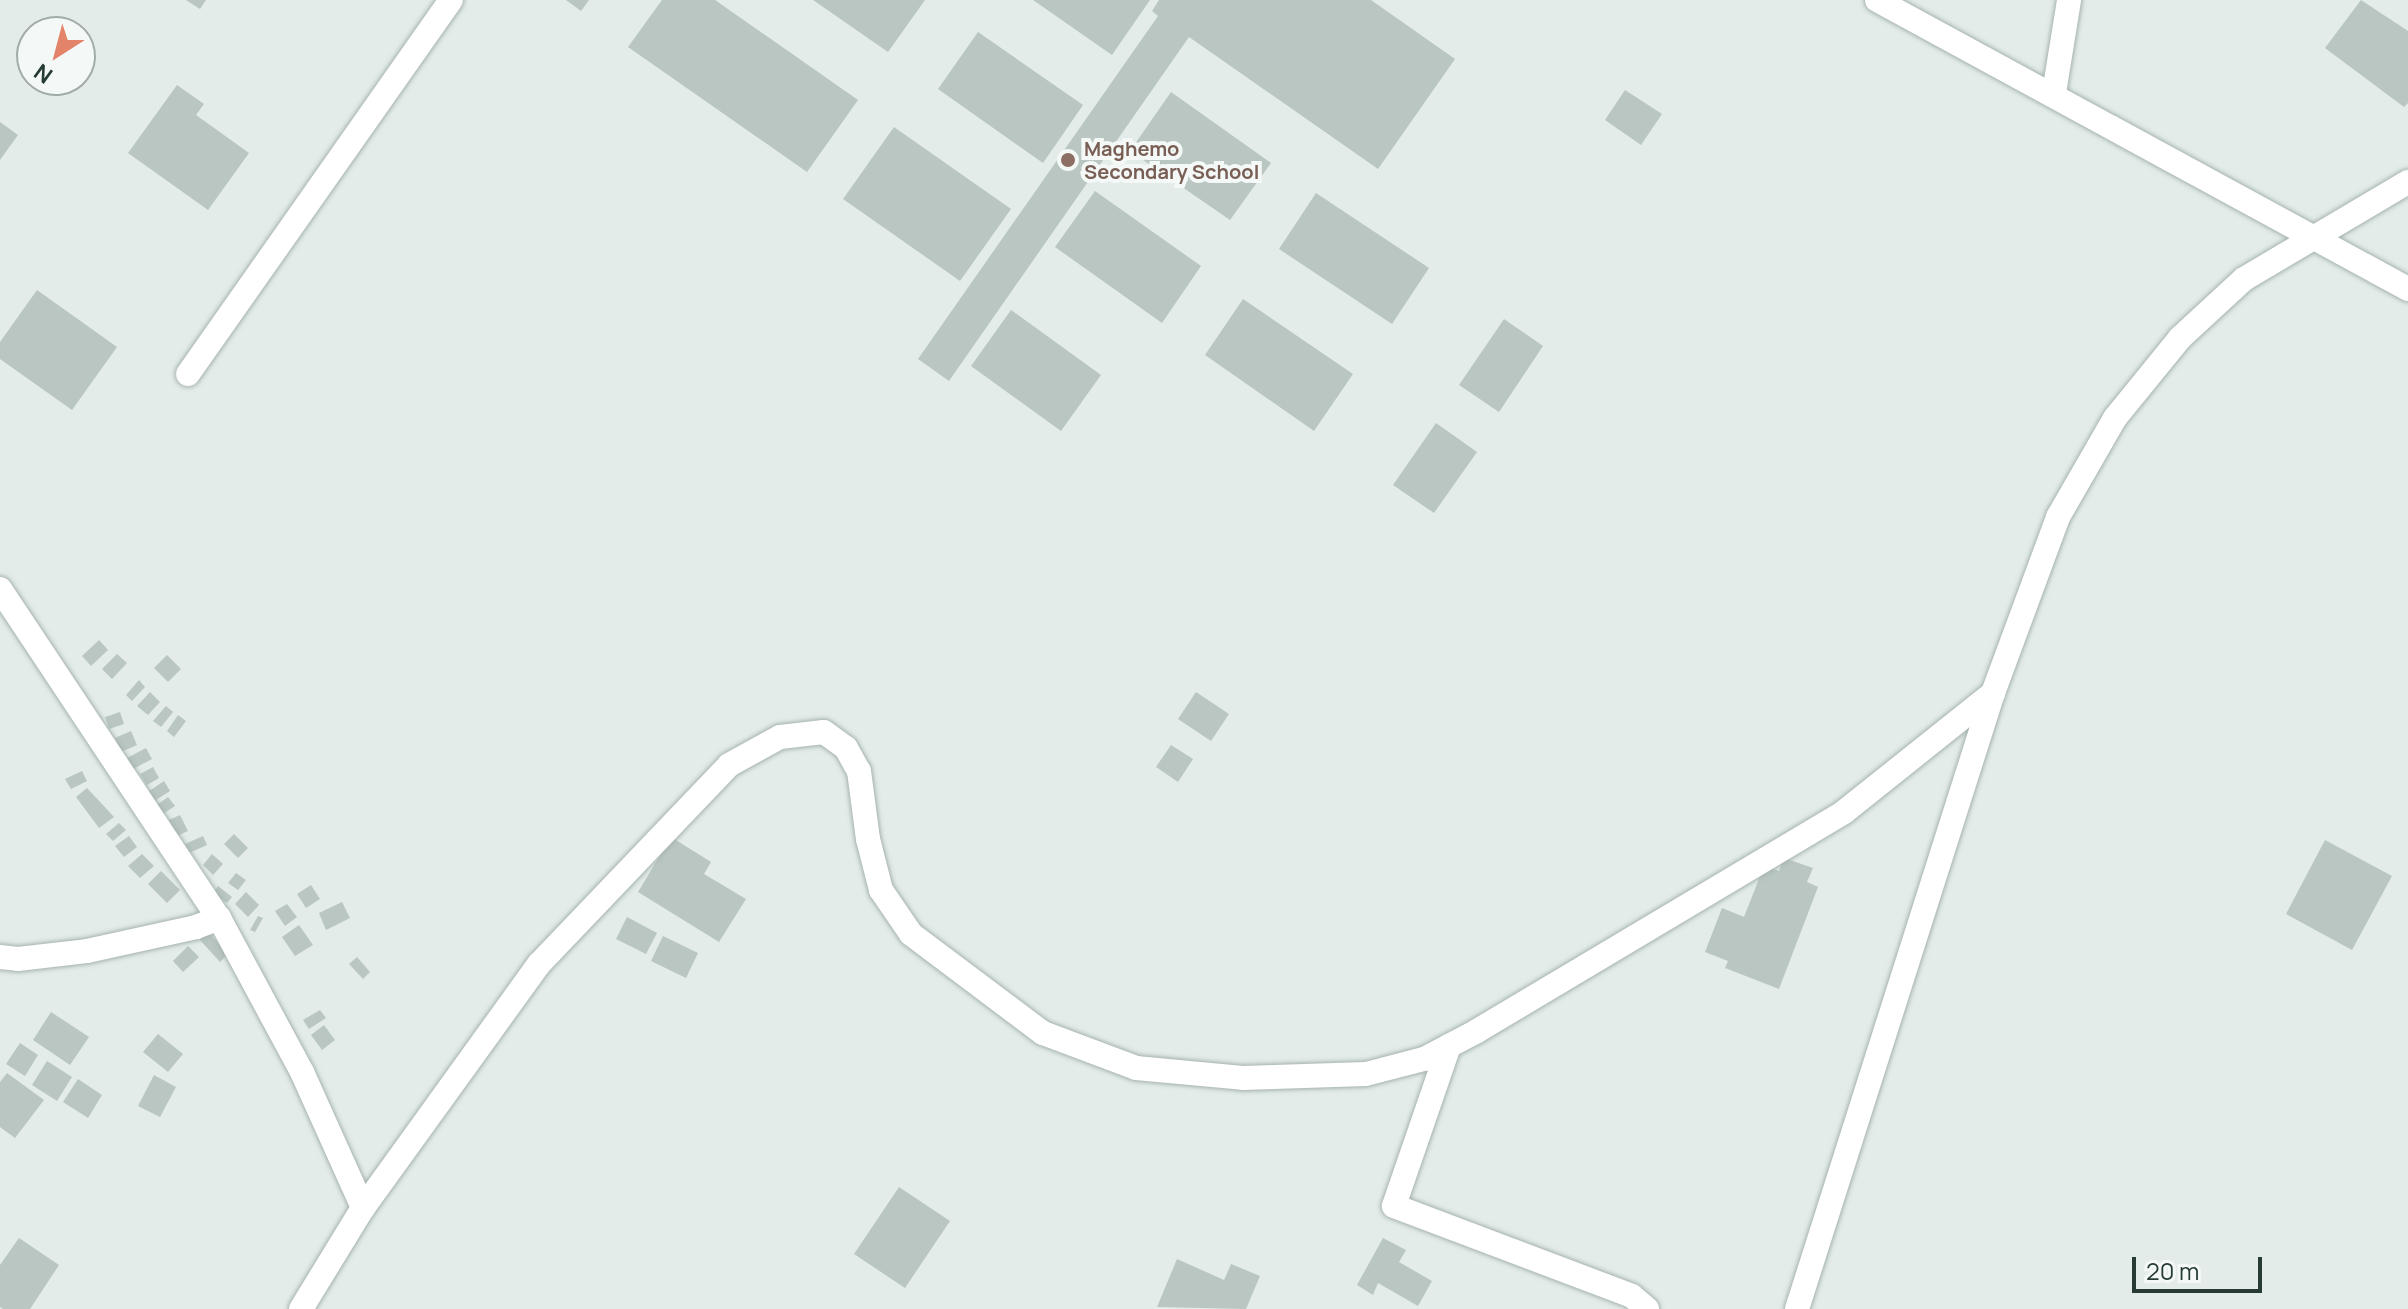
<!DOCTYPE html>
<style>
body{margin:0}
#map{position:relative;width:2408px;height:1309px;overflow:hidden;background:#e3ece8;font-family:Manrope,sans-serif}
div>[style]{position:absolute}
.building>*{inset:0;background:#b9c6c1}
.roads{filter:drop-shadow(0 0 2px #a6b3ae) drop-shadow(0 0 2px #a6b3ae)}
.lane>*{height:24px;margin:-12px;padding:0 12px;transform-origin:12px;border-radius:12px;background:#fff}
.street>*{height:24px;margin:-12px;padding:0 12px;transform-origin:12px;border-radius:12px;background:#fff}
.dots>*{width:22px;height:22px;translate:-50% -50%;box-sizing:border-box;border:4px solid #f4f8f6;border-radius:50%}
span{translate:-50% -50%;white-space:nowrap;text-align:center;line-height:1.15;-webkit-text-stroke:8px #f4f8f6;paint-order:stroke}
.education-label{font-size:20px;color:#785e54;font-weight:700}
.left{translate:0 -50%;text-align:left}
.north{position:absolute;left:16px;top:16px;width:80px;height:80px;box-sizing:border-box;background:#f4f8f6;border:2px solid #a1aca8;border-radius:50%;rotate:216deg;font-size:22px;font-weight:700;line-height:32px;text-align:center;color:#253b34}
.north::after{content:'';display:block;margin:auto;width:28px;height:36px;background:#e3846a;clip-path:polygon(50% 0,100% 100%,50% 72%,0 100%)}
.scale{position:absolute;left:2132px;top:1257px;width:130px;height:36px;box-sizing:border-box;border:4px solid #253b34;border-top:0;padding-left:10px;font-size:24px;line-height:28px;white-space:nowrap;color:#253b34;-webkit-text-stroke:6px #f4f8f6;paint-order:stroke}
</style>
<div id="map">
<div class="building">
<div style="clip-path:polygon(186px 0,206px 0,200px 9px)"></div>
<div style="clip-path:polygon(566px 0,589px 0,581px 11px)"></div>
<div style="clip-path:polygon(662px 0,715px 0,858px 100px,807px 172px,628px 47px)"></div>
<div style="clip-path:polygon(813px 0,925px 0,888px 52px)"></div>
<div style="clip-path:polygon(1033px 0,1150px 0,1112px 55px)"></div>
<div style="clip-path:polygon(1159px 0,1371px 0,1455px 59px,1378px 169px,1189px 37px,949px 381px,918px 359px,1158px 16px,1152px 11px)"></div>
<div style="clip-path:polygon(2361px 0,2408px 31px,2408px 103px,2404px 107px,2325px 48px)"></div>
<div style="clip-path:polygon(978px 32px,1083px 105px,1043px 163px,938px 89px)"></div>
<div style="clip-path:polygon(177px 85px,204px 104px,196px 115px,249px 153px,208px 210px,128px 153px)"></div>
<div style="clip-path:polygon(1625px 90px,1662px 114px,1641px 145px,1605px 120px)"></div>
<div style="clip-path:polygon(1171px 92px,1271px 163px,1230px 220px,1130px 151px)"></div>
<div style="clip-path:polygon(0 122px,18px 135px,0 160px)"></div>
<div style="clip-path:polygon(894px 127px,1011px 209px,960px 281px,843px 199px)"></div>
<div style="clip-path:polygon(1095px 191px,1201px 266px,1162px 323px,1055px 247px)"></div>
<div style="clip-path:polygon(1316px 193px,1429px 268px,1392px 324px,1279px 249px)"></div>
<div style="clip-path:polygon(37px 290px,117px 347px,72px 410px,0 359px,0 342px)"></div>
<div style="clip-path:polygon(1243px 299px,1353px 374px,1314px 431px,1205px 355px)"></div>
<div style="clip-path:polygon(1011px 310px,1101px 375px,1061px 431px,971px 366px)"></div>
<div style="clip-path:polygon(1504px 319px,1543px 346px,1499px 412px,1459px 385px)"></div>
<div style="clip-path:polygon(1436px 423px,1477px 452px,1434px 513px,1393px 485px)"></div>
<div style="clip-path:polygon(99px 640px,108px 650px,91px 666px,82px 656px)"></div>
<div style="clip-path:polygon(117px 654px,127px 663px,112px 679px,102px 669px)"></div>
<div style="clip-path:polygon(167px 655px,181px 669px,168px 682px,154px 668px)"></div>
<div style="clip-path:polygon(139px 680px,145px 687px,132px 701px,126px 695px)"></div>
<div style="clip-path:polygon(150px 692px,160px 702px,148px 715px,137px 706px)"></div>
<div style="clip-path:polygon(1196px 692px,1229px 714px,1211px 741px,1178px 719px)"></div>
<div style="clip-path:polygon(166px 706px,173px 712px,161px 727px,153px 721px)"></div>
<div style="clip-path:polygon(120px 712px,124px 724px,109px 729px,105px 717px)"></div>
<div style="clip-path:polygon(178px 715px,186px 721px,174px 737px,167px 731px)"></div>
<div style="clip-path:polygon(131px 731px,137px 745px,121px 752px,115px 738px)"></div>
<div style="clip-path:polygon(1171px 745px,1193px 759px,1178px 782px,1156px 767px)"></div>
<div style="clip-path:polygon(146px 748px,152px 759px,133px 769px,127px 758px)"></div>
<div style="clip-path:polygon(153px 767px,159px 778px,147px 785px,140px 774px)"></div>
<div style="clip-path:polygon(82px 771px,87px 781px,71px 789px,65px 779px)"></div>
<div style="clip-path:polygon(164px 781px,170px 791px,151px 803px,145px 794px)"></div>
<div style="clip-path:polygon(87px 788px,114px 817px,99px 828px,76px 797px)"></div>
<div style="clip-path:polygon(168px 797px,175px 806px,163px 814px,157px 805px)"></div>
<div style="clip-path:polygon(180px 815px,188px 831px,177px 836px,169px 820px)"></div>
<div style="clip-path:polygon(119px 823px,126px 830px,113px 841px,106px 834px)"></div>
<div style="clip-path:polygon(234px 834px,248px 848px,238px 858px,224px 844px)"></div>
<div style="clip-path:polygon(129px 836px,137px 847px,124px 857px,115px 846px)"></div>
<div style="clip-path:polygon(203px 836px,207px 845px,189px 853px,185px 844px)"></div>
<div style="clip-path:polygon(671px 837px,711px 862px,704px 874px,746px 899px,719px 942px,638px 892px)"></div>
<div style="clip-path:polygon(2325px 840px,2392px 876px,2352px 950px,2286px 914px)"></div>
<div style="clip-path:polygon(142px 854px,154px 866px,140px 878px,128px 866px)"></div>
<div style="clip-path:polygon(212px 854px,223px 864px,213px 875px,203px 865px)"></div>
<div style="clip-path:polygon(1784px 858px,1813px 868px,1807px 882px,1818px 887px,1779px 989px,1725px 968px,1728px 961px,1705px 952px,1722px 908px,1744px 917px,1764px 866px,1779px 871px)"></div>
<div style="clip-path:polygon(161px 871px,180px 890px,167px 903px,148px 884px)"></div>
<div style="clip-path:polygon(236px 873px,246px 880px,238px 890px,228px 883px)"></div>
<div style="clip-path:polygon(311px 885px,320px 899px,306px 908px,297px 894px)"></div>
<div style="clip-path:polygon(218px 886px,232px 897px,227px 903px,213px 893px)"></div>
<div style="clip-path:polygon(246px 892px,259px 905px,248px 917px,235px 904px)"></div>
<div style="clip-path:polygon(342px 902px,350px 918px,326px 930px,319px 913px)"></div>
<div style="clip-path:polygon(287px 904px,297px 917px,285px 926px,275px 911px)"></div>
<div style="clip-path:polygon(258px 916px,263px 918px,255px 932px,250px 930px)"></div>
<div style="clip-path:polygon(627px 917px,657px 933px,646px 954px,616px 939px)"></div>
<div style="clip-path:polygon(299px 925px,313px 945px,295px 956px,282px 937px)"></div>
<div style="clip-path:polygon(208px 932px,228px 954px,220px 962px,200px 940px)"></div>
<div style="clip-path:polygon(663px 936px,698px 953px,686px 978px,651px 961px)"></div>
<div style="clip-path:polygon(188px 946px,199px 957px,183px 972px,173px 961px)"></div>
<div style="clip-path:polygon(357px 957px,370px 972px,363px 979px,349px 964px)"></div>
<div style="clip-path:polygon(320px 1010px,326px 1018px,309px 1029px,303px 1020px)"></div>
<div style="clip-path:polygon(51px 1012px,89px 1037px,70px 1065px,33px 1040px)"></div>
<div style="clip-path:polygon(324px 1025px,335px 1040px,322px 1050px,311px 1035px)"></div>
<div style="clip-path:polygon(158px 1034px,183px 1054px,168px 1072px,143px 1052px)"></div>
<div style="clip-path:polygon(20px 1043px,38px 1055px,25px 1076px,6px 1064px)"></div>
<div style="clip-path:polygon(47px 1061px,72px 1077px,57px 1101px,32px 1085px)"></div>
<div style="clip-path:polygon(7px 1073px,44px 1100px,15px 1138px,0 1127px,0 1082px)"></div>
<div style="clip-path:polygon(154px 1075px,176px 1087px,160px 1117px,138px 1106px)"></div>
<div style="clip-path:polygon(78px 1079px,102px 1095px,88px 1118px,63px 1102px)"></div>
<div style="clip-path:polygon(899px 1187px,950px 1221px,905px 1288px,854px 1254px)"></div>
<div style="clip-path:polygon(19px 1238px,59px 1265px,30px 1309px,3px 1309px,0 1307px,0 1265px)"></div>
<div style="clip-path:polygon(1383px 1238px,1406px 1250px,1399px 1262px,1432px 1281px,1418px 1306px,1378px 1283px,1373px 1295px,1357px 1285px)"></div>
<div style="clip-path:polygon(1177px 1259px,1224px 1280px,1231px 1264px,1260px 1276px,1246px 1309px,1157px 1307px)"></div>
</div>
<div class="roads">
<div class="lane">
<div style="left:188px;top:374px;width:457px;rotate:-54.9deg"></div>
</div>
<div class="street">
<div style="left:1877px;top:0;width:605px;rotate:28.56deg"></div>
<div style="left:2054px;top:93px;width:94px;rotate:-80.8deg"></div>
<div style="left:0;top:589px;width:395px;rotate:56.4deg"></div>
<div style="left:219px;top:918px;width:175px;rotate:61.7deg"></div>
<div style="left:302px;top:1072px;width:149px;rotate:65.8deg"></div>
<div style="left:0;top:957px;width:18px;rotate:6deg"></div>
<div style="left:18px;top:959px;width:69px;rotate:-6.6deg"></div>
<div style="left:87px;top:951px;width:112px;rotate:-12.4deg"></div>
<div style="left:196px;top:927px;width:25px;rotate:-21deg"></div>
<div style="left:1449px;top:1046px;width:169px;rotate:109deg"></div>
<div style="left:1394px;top:1206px;width:254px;rotate:20.7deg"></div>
<div style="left:1632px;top:1296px;width:20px;rotate:41deg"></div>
<div style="left:301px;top:1309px;width:119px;rotate:-58.5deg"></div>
<div style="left:363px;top:1208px;width:301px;rotate:-54.2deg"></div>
<div style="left:539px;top:964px;width:275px;rotate:-46.3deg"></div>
<div style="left:729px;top:765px;width:58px;rotate:-28.8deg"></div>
<div style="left:780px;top:737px;width:44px;rotate:-6.5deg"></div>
<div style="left:824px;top:732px;width:27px;rotate:36deg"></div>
<div style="left:846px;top:748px;width:26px;rotate:61deg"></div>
<div style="left:859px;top:771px;width:69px;rotate:82.5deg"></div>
<div style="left:868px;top:839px;width:53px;rotate:75.7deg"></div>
<div style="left:881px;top:890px;width:53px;rotate:55.7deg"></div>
<div style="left:911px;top:934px;width:165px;rotate:36.9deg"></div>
<div style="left:1043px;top:1033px;width:99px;rotate:20.6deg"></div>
<div style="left:1136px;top:1068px;width:107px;rotate:5.3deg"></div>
<div style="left:1243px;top:1078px;width:123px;rotate:-1.9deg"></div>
<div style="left:1366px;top:1074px;width:60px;rotate:-14.5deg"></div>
<div style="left:1424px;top:1059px;width:60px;rotate:-27.8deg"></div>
<div style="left:1477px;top:1031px;width:427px;rotate:-30.8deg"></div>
<div style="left:1844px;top:812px;width:191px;rotate:-38.6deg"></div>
<div style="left:1797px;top:1309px;width:646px;rotate:-72.35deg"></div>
<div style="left:1993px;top:693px;width:188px;rotate:-69.7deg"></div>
<div style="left:2058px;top:517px;width:114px;rotate:-60.1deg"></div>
<div style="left:2115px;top:418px;width:103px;rotate:-50.9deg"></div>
<div style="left:2180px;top:338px;width:87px;rotate:-42.7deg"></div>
<div style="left:2244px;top:279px;width:191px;rotate:-30.6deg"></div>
</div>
</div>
<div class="dots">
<div style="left:1068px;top:160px;background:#8d6e63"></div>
</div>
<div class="education-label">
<span class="left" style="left:1084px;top:160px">Maghemo<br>Secondary School</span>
</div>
<div class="north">N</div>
<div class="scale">20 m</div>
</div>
